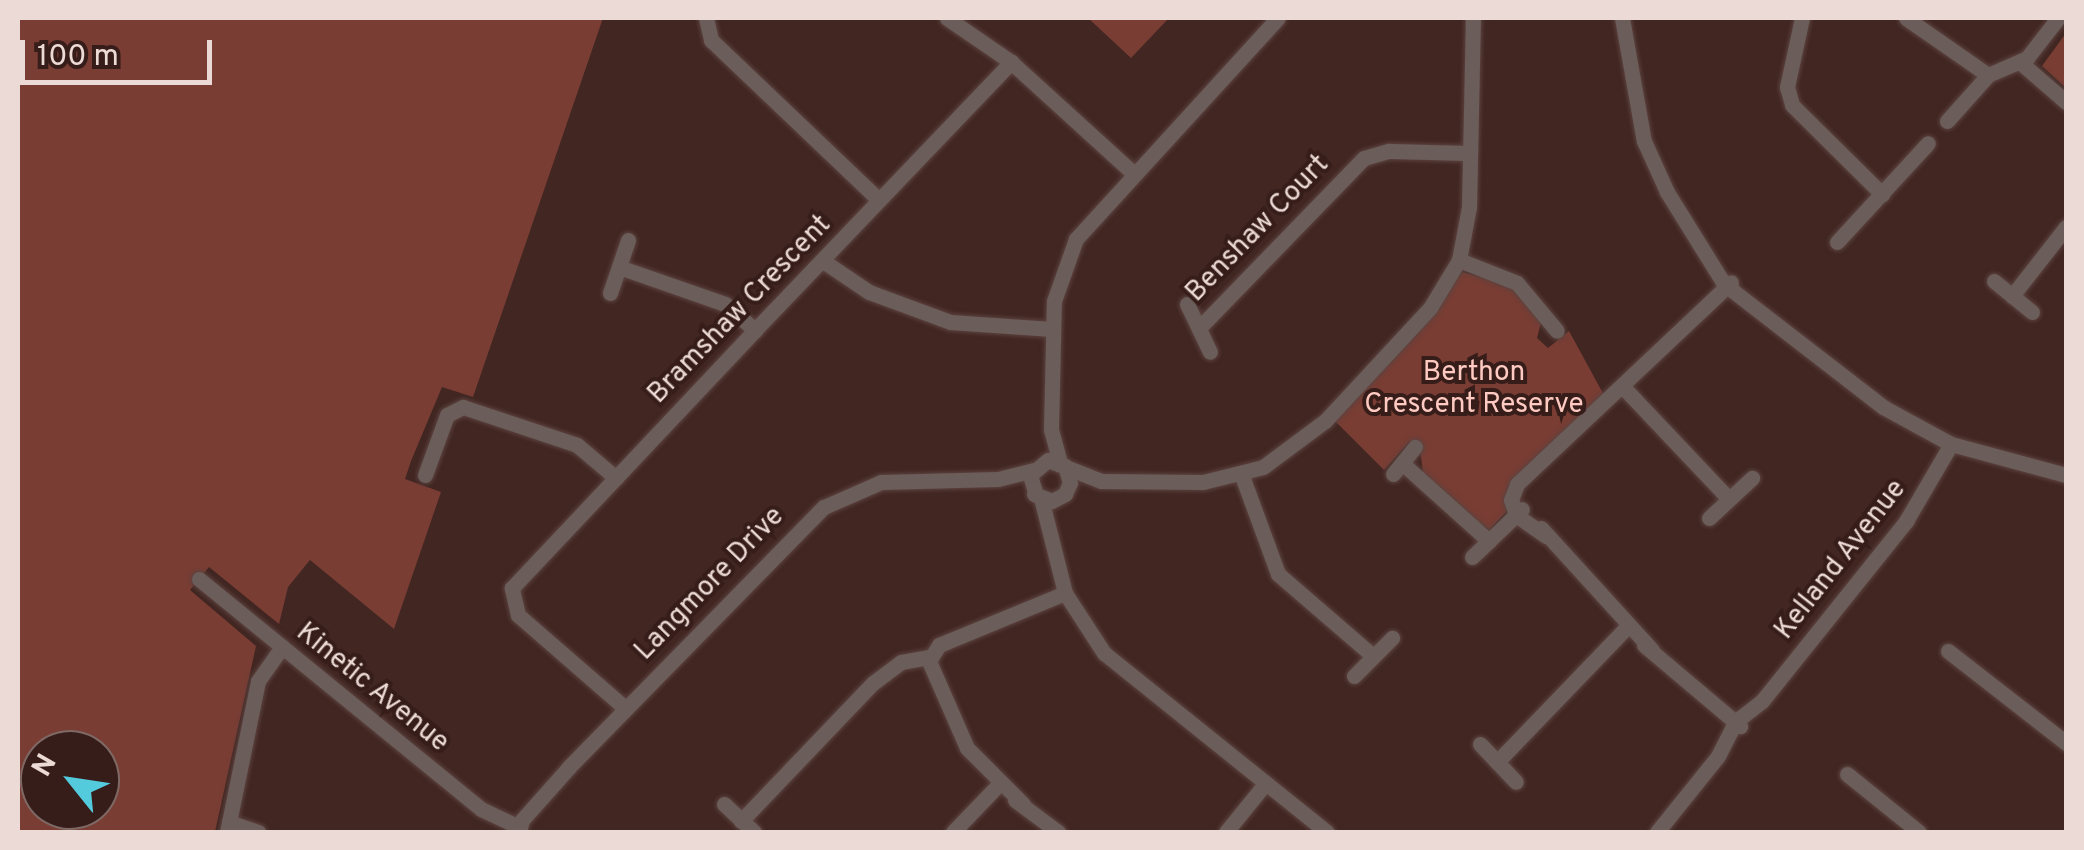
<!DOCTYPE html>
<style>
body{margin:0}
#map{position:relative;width:2084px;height:850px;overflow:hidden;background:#412622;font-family:Overpass,sans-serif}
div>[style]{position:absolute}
.green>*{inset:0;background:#793d34}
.roads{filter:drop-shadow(0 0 2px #5c433f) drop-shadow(0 0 2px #5c433f)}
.minor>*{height:15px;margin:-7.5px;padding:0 7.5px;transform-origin:7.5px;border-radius:7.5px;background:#6b5d5a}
span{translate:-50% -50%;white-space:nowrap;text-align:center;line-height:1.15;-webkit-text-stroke:8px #361d19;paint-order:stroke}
.street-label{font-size:28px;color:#ecdad7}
.park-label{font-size:28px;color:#fecac1}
.frame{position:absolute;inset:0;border:20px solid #ecdad7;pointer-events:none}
.north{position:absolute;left:20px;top:730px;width:100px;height:100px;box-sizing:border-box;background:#361d19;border:2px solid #7f6965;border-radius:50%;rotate:300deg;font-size:28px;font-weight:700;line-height:40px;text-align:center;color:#ecdad7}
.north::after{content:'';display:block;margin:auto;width:35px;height:45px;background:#54cadd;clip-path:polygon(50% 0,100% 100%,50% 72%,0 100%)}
.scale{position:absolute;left:20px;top:40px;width:192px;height:45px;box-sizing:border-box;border:5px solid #ecdad7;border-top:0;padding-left:12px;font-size:30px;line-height:35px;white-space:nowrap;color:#ecdad7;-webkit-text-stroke:8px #361d19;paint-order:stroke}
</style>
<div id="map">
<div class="green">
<div style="clip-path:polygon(evenodd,18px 18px,603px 18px,473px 397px,442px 387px,411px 461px,405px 479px,441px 492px,394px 629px,310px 560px,288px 587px,279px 624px,209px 567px,190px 590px,256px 646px,215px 832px,18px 832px,18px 18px,40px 750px,100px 750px,100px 810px,40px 810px,40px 750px)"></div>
<div style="clip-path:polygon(1088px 18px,1169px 18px,1131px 58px)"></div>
<div style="clip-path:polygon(2066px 33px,2066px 88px,2042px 66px)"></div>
<div style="clip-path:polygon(1462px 272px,1515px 286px,1543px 315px,1537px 338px,1548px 348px,1569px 331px,1605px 397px,1511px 488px,1506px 512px,1489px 530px,1424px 480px,1420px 450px,1409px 442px,1384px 470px,1333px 419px)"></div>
</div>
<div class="roads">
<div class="minor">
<div style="left:706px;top:18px;width:23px;rotate:77deg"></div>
<div style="left:711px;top:40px;width:232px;rotate:43.6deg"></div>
<div style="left:947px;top:18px;width:78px;rotate:34.5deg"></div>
<div style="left:1622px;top:18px;width:125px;rotate:79.9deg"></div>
<div style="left:1644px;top:141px;width:56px;rotate:65.7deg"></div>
<div style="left:1667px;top:192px;width:108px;rotate:58.2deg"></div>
<div style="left:1724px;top:284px;width:201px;rotate:37.7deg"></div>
<div style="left:1883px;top:407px;width:77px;rotate:28.6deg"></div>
<div style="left:1951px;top:444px;width:119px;rotate:15.1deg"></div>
<div style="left:1802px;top:18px;width:71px;rotate:102.3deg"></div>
<div style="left:1787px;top:87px;width:19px;rotate:74deg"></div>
<div style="left:1792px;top:105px;width:127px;rotate:44.7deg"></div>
<div style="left:1906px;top:18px;width:100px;rotate:34.8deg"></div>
<div style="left:1988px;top:75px;width:43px;rotate:-23.6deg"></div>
<div style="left:2027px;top:58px;width:51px;rotate:-52.2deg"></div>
<div style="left:2021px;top:63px;width:60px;rotate:40.9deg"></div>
<div style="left:1947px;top:121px;width:62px;rotate:-48.3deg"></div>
<div style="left:1837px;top:242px;width:134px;rotate:-47.4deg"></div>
<div style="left:1459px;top:260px;width:62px;rotate:21.6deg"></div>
<div style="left:1517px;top:283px;width:62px;rotate:50.2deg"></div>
<div style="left:823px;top:261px;width:55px;rotate:34deg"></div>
<div style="left:869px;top:292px;width:86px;rotate:20.3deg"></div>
<div style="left:950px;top:322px;width:102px;rotate:3.9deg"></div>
<div style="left:619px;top:267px;width:112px;rotate:19.2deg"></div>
<div style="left:725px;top:304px;width:40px;rotate:41deg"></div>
<div style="left:1994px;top:281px;width:49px;rotate:39.2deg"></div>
<div style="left:610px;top:293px;width:56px;rotate:-71.2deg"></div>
<div style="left:2012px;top:296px;width:88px;rotate:-52deg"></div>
<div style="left:1187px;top:304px;width:53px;rotate:64.4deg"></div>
<div style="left:1200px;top:327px;width:235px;rotate:-45.9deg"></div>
<div style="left:1364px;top:158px;width:26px;rotate:-16deg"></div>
<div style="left:1389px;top:151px;width:80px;rotate:1.4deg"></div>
<div style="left:1624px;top:388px;width:151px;rotate:46.6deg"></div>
<div style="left:1060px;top:463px;width:34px;rotate:-105deg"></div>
<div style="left:1051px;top:430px;width:129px;rotate:-88.7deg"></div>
<div style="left:1054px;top:301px;width:66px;rotate:-70.5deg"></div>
<div style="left:1076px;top:239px;width:299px;rotate:-47.6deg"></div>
<div style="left:1402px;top:463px;width:117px;rotate:41.9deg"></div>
<div style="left:1393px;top:474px;width:35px;rotate:-51deg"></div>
<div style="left:425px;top:475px;width:64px;rotate:-69.9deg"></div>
<div style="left:447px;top:415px;width:18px;rotate:-27deg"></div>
<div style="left:463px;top:407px;width:120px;rotate:18.4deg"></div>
<div style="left:577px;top:445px;width:51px;rotate:40.2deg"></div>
<div style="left:1242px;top:476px;width:104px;rotate:69.8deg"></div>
<div style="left:1278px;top:574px;width:125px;rotate:40.8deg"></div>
<div style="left:1034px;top:494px;width:19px;rotate:21deg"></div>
<div style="left:1052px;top:501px;width:15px;rotate:-28deg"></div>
<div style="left:1065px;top:494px;width:12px;rotate:-66deg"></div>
<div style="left:1070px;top:483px;width:18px;rotate:-106deg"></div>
<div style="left:1036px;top:495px;width:21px;rotate:-107deg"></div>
<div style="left:1030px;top:475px;width:23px;rotate:-40deg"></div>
<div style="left:1048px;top:460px;width:57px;rotate:21.6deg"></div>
<div style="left:1101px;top:481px;width:102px;rotate:0.6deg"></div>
<div style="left:1203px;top:482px;width:62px;rotate:-14deg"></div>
<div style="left:1263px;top:467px;width:77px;rotate:-36.6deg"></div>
<div style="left:1325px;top:421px;width:154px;rotate:-47.1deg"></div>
<div style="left:1430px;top:308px;width:56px;rotate:-58.9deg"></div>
<div style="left:1459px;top:260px;width:54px;rotate:-79.3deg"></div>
<div style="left:1469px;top:207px;width:189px;rotate:-88.8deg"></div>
<div style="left:1041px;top:498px;width:98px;rotate:75.8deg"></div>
<div style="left:1065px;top:593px;width:72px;rotate:57deg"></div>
<div style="left:1104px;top:653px;width:286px;rotate:38.8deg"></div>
<div style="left:1709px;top:518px;width:59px;rotate:-42.9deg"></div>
<div style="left:1541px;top:528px;width:165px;rotate:47.7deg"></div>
<div style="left:1546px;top:536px;width:37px;rotate:-145deg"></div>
<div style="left:1516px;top:515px;width:16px;rotate:-108deg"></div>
<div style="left:1511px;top:500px;width:17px;rotate:-69deg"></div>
<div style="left:1517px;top:484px;width:294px;rotate:-43.3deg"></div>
<div style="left:1472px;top:557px;width:69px;rotate:-43.8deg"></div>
<div style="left:199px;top:579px;width:364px;rotate:39.2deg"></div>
<div style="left:481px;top:809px;width:42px;rotate:25.3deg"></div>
<div style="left:1644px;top:645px;width:126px;rotate:40.2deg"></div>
<div style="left:1948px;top:651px;width:150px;rotate:37.9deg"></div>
<div style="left:1354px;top:676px;width:54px;rotate:-45deg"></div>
<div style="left:625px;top:708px;width:142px;rotate:-139deg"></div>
<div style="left:518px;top:615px;width:28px;rotate:-103deg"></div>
<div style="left:512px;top:588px;width:354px;rotate:-46.7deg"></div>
<div style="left:755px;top:330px;width:371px;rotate:-46.3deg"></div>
<div style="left:1011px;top:62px;width:164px;rotate:42.3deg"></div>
<div style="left:1480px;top:744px;width:52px;rotate:46.5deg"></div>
<div style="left:1497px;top:762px;width:189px;rotate:-46.1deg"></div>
<div style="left:1847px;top:774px;width:92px;rotate:38.9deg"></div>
<div style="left:1015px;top:800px;width:54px;rotate:36.7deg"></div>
<div style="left:724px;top:804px;width:41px;rotate:43deg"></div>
<div style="left:1023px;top:804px;width:79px;rotate:-135deg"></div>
<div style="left:967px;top:748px;width:95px;rotate:-113.6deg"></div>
<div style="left:929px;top:661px;width:19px;rotate:-58deg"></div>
<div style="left:939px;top:645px;width:136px;rotate:-22.4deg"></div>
<div style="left:741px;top:821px;width:191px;rotate:-46.3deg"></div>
<div style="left:873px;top:683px;width:35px;rotate:-37deg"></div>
<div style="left:901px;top:662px;width:29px;rotate:-10deg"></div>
<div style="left:229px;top:822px;width:31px;rotate:19deg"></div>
<div style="left:227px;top:832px;width:154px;rotate:-78.4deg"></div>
<div style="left:258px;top:681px;width:42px;rotate:-54.8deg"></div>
<div style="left:519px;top:832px;width:12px;rotate:-76deg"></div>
<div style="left:522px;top:820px;width:71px;rotate:-48.4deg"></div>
<div style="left:569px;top:767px;width:364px;rotate:-45.6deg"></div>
<div style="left:824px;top:507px;width:62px;rotate:-23.7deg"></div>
<div style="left:881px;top:482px;width:117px;rotate:-1.5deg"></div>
<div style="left:998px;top:479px;width:36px;rotate:-14deg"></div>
<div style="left:953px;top:832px;width:65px;rotate:-46.2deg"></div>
<div style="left:1226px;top:832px;width:60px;rotate:-51deg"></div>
<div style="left:1657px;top:832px;width:97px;rotate:-51.2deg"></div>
<div style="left:1718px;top:756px;width:38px;rotate:-63deg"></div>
<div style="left:1735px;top:722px;width:34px;rotate:-38deg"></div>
<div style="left:1762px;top:701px;width:231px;rotate:-51.3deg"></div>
<div style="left:1906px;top:521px;width:89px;rotate:-59.7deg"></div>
</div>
</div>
<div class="street-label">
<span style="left:1258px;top:229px;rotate:-46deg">Benshaw Court</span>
<span style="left:740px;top:310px;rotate:-46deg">Bramshaw Crescent</span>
<span style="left:1841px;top:560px;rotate:-52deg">Kelland Avenue</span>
<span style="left:710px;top:584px;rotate:-46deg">Langmore Drive</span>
<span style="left:372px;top:688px;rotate:39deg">Kinetic Avenue</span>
</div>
<div class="park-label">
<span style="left:1474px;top:389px">Berthon<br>Crescent Reserve</span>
</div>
<div class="frame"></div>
<div class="north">N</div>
<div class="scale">100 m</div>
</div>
